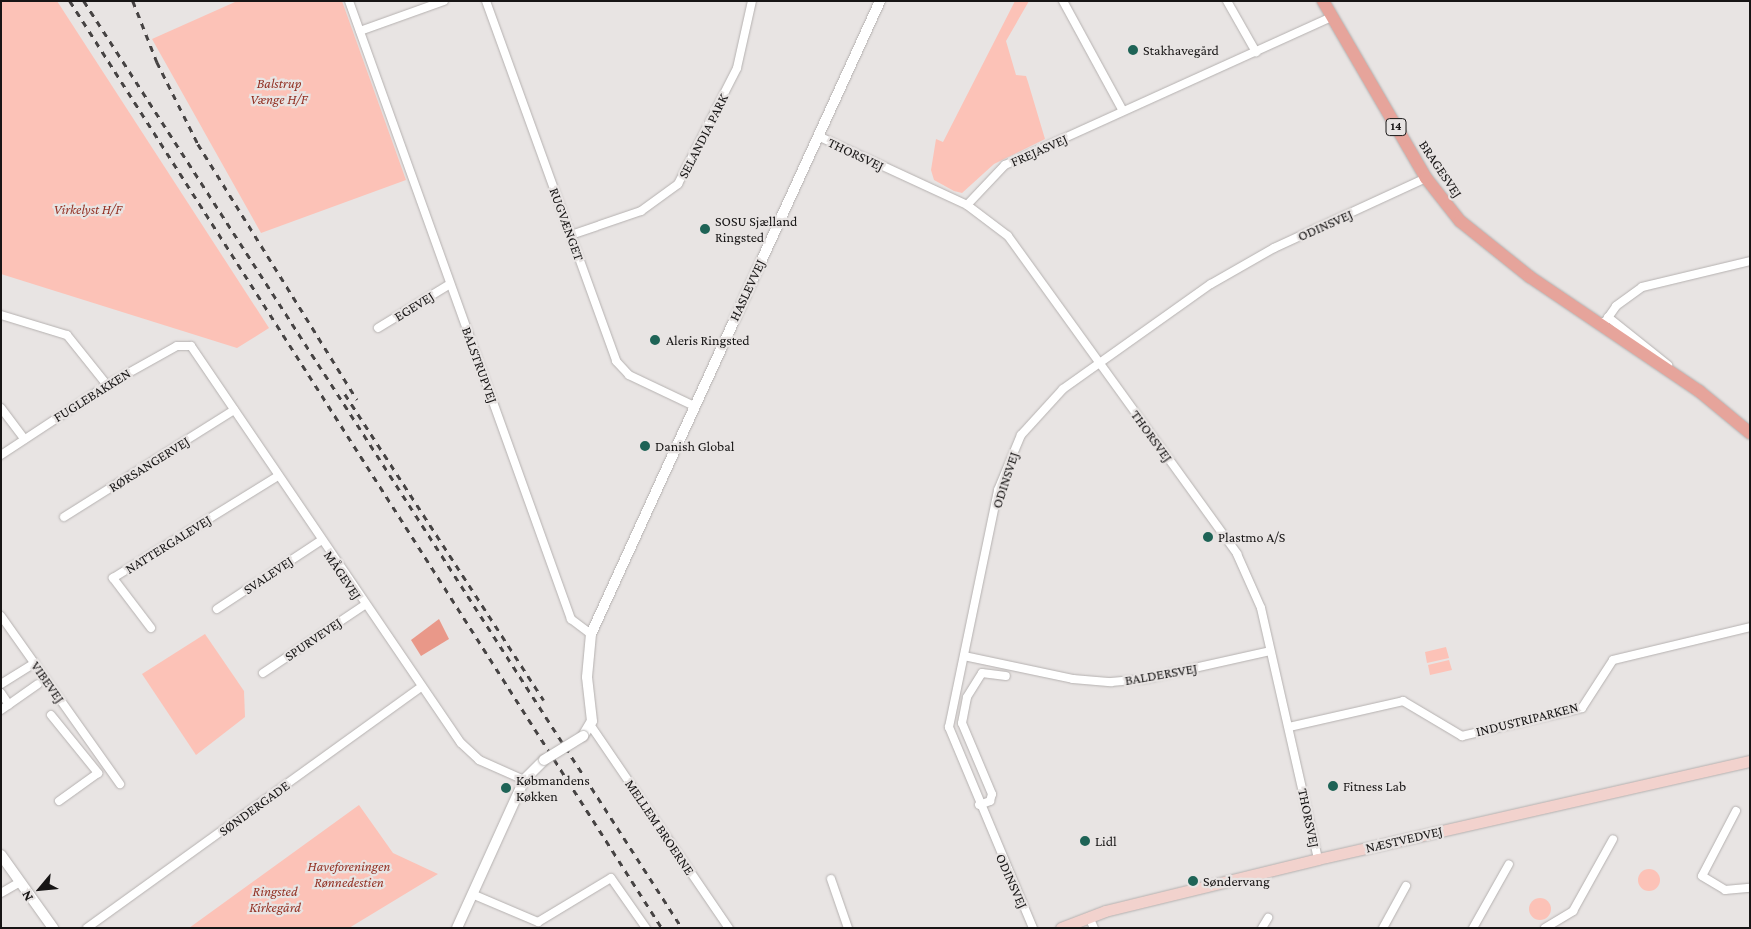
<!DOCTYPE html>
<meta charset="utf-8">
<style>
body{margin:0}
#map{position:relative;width:1751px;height:929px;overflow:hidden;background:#e8e4e3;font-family:"Crimson Pro",serif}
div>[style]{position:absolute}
.green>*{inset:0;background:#fcc2b7}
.round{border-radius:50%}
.water>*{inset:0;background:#e99889}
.roads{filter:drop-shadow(0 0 1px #b5b1b0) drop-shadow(0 0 1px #b5b1b0)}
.minor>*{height:8px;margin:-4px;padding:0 4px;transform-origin:4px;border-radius:4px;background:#fff}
.tertiary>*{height:10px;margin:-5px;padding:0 5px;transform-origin:5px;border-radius:5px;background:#fff}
.secondary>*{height:11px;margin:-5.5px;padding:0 5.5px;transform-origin:5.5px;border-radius:5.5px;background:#f2d2cd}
.primary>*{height:12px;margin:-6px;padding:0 6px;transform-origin:6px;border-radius:6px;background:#e6a49b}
.rail>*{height:2.5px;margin-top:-1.25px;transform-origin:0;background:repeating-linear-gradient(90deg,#464343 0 6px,transparent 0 12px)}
.bridges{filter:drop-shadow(0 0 1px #b5b1b0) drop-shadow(0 0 1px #b5b1b0)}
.tertiary-bridge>*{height:10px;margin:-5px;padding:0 5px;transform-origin:5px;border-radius:5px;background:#fff}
.dots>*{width:14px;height:14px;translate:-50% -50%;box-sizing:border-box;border:2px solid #e8e4e3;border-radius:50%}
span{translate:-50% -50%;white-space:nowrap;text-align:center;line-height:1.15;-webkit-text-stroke:4.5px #e8e4e3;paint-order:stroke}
.shield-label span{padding:1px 4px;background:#e8e4e3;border:1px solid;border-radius:4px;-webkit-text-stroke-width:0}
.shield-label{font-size:12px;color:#171515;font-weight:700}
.poi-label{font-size:14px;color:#171515}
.left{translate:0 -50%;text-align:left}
.park-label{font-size:14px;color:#933326;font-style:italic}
.street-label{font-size:14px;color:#171515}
.frame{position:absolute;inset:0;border:2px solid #171515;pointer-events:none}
.north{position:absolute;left:15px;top:864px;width:50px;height:50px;-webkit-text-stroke:4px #e8e4e3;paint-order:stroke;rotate:242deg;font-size:14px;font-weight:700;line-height:20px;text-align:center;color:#171515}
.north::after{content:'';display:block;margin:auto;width:18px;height:22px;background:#171515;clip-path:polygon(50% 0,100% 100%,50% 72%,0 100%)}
</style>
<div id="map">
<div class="green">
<div style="clip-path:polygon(1px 1px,57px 1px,269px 328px,237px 348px,1px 274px)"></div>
<div style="clip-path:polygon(342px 1px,406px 180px,261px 233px,152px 39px,235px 2px)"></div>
<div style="clip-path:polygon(1015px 1px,1029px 1px,1006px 41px,1016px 75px,1026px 76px,1028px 82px,1045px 139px,994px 164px,962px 193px,954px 191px,934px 180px,931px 170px,936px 139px,943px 142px)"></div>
<div style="clip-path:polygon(205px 634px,244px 691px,245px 717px,196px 755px,142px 674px)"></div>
<div style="clip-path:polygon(1446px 647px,1449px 658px,1427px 663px,1425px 652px)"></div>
<div style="clip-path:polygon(1449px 660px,1452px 670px,1430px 675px,1428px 665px)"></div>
<div style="clip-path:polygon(359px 805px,393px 853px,438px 874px,349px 928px,189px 928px)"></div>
<div class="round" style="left:1638px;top:869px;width:22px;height:22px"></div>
<div class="round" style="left:1529px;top:898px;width:22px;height:22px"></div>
</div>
<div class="water">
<div style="clip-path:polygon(439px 619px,449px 639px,421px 656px,411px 640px)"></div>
</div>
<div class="roads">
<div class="minor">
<div style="left:349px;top:1px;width:657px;rotate:70.24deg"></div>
<div style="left:571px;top:619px;width:25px;rotate:37deg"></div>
<div style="left:486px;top:1px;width:383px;rotate:70.1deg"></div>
<div style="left:616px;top:361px;width:19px;rotate:47deg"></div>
<div style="left:629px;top:375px;width:72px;rotate:25.5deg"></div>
<div style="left:1063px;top:1px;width:125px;rotate:61.4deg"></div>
<div style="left:1227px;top:1px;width:59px;rotate:60.4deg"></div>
<div style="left:360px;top:31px;width:89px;rotate:-19.7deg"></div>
<div style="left:818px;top:136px;width:164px;rotate:24.8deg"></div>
<div style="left:967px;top:205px;width:51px;rotate:37.1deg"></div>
<div style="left:1008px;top:236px;width:392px;rotate:54.2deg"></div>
<div style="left:1237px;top:554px;width:59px;rotate:66deg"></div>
<div style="left:1261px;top:608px;width:257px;rotate:77.2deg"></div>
<div style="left:967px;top:205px;width:55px;rotate:-46.5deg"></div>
<div style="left:1005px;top:165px;width:359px;rotate:-24.4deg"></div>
<div style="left:571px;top:235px;width:74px;rotate:-18.9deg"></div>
<div style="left:641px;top:211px;width:46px;rotate:-36.1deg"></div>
<div style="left:678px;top:184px;width:130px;rotate:-63deg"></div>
<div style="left:737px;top:68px;width:69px;rotate:-77.4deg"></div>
<div style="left:1px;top:315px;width:69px;rotate:16.9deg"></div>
<div style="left:67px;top:335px;width:64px;rotate:51.3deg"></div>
<div style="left:1608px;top:317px;width:77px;rotate:38.7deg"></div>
<div style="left:1598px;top:322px;width:7px"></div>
<div style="left:1605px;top:322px;width:19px;rotate:-55deg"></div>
<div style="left:1616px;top:306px;width:32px;rotate:-36deg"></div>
<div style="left:1642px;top:287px;width:111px;rotate:-13.5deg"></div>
<div style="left:378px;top:328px;width:84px;rotate:-31.4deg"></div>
<div style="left:1px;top:408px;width:39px;rotate:53deg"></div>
<div style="left:1px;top:455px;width:127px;rotate:-33.4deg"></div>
<div style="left:107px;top:385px;width:80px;rotate:-29.1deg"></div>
<div style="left:177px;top:346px;width:14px"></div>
<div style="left:191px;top:346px;width:480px;rotate:55.8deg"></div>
<div style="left:461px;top:743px;width:25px;rotate:43deg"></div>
<div style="left:479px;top:760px;width:49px;rotate:24deg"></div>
<div style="left:64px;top:517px;width:201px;rotate:-32.2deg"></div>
<div style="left:217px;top:609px;width:123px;rotate:-33.4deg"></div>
<div style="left:1px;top:616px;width:206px;rotate:54.7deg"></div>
<div style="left:151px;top:628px;width:63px;rotate:-127.2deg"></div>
<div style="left:113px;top:578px;width:194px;rotate:-31.7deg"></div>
<div style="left:964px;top:656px;width:111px;rotate:11.9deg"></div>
<div style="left:1073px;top:679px;width:38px;rotate:5deg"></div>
<div style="left:1111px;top:682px;width:34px;rotate:-5deg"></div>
<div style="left:1145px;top:679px;width:128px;rotate:-12.6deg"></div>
<div style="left:263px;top:673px;width:120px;rotate:-33.8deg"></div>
<div style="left:1px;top:684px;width:40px;rotate:-32deg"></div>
<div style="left:1px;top:693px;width:14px;rotate:56deg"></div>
<div style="left:1px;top:710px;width:45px;rotate:-35.1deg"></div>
<div style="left:51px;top:715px;width:75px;rotate:51deg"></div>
<div style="left:98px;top:773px;width:48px;rotate:144.3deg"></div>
<div style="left:591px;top:726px;width:245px;rotate:55.7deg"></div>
<div style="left:1289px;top:727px;width:117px;rotate:-12.8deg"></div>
<div style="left:1403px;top:701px;width:69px;rotate:30.7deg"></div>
<div style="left:1462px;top:736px;width:123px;rotate:-13.1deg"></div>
<div style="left:1582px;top:708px;width:57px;rotate:-57.1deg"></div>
<div style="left:1613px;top:660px;width:141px;rotate:-13.5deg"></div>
<div style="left:979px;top:805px;width:12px;rotate:-20deg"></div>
<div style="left:990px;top:801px;width:7px;rotate:-74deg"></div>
<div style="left:992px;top:794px;width:77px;rotate:-112.9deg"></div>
<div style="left:962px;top:723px;width:26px;rotate:-79deg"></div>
<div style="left:967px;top:697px;width:28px;rotate:-58deg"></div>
<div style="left:982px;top:673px;width:24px;rotate:7deg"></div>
<div style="left:1736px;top:811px;width:73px;rotate:117.6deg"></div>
<div style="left:1702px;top:876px;width:27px;rotate:31deg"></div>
<div style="left:1725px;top:890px;width:25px;rotate:-5deg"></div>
<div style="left:831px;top:879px;width:52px;rotate:70.9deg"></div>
<div style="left:1px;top:893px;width:22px;rotate:-30deg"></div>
<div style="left:472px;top:894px;width:72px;rotate:23deg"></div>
<div style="left:538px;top:922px;width:85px;rotate:-31.1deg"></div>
<div style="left:611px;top:878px;width:61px;rotate:55deg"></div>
<div style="left:1089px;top:917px;width:12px;rotate:66deg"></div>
<div style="left:87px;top:928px;width:410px;rotate:-35.8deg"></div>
<div style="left:1033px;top:928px;width:218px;rotate:-112.7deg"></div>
<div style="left:949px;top:727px;width:242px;rotate:-78.3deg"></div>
<div style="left:998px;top:490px;width:60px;rotate:-67.3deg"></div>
<div style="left:1021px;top:435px;width:62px;rotate:-47.6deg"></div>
<div style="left:1063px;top:389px;width:181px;rotate:-35.4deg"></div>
<div style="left:1211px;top:284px;width:73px;rotate:-29.7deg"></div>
<div style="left:1274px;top:248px;width:167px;rotate:-24.7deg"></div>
<div style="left:1262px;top:928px;width:12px;rotate:-59deg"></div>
<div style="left:1383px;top:928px;width:48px;rotate:-61.3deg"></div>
<div style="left:1473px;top:928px;width:73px;rotate:-60.6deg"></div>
<div style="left:1545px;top:928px;width:33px;rotate:-31deg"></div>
<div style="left:1573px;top:911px;width:82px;rotate:-60.9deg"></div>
</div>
<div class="tertiary">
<div style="left:583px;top:736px;width:17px;rotate:-59deg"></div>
<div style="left:592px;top:721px;width:44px;rotate:-96.5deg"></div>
<div style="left:587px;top:677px;width:43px;rotate:-84.7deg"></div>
<div style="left:591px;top:634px;width:696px;rotate:-65.46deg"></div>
<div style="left:1px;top:855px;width:90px;rotate:54.5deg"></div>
<div style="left:457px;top:928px;width:162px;rotate:-65.6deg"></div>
<div style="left:524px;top:780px;width:28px;rotate:-45deg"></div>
</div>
<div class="secondary">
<div style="left:1061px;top:928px;width:47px;rotate:-21.1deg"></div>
<div style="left:1105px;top:911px;width:219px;rotate:-13.7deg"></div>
<div style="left:1318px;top:859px;width:443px;rotate:-12.8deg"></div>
</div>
<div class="primary">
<div style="left:1323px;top:1px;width:205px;rotate:59.8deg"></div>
<div style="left:1426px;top:178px;width:55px;rotate:51.7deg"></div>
<div style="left:1460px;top:221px;width:90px;rotate:38.7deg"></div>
<div style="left:1530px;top:277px;width:204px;rotate:34deg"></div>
<div style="left:1699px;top:391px;width:66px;rotate:39.5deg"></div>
</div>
</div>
<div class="rail">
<div style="left:70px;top:1px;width:1100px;rotate:57.44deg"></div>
<div style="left:84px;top:1px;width:1103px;rotate:57.17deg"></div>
<div style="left:133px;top:1px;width:66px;rotate:68.5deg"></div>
<div style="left:157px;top:62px;width:92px;rotate:63.4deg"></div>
<div style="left:198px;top:144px;width:301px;rotate:58.1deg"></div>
<div style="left:345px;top:394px;width:365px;rotate:57deg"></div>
</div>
<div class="bridges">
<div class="tertiary-bridge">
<div style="left:544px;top:760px;width:46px;rotate:-31.6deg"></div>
</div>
</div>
<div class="dots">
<div style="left:1133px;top:50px;background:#1e6356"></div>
<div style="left:705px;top:229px;background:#1e6356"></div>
<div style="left:655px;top:340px;background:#1e6356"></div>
<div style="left:645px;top:446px;background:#1e6356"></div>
<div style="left:1208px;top:537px;background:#1e6356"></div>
<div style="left:1333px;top:786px;background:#1e6356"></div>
<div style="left:506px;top:788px;background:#1e6356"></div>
<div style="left:1085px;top:841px;background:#1e6356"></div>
<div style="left:1193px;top:881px;background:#1e6356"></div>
</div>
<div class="shield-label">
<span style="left:1396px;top:127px">14</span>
</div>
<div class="poi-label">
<span class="left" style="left:1143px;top:50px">Stakhavegård</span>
<span class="left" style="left:715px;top:229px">SOSU Sjælland<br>Ringsted</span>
<span class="left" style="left:666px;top:340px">Aleris Ringsted</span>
<span class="left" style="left:655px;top:446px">Danish Global</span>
<span class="left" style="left:1218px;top:537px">Plastmo A/S</span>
<span class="left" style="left:516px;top:788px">Købmandens<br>Køkken</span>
<span class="left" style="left:1343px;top:786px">Fitness Lab</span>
<span class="left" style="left:1095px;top:841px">Lidl</span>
<span class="left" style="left:1203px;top:881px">Søndervang</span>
</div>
<div class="park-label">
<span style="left:279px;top:91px">Balstrup<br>Vænge H/F</span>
<span style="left:88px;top:209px">Virkelyst H/F</span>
<span style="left:349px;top:874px">Haveforeningen<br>Rønnedestien</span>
<span style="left:275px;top:899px">Ringsted<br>Kirkegård</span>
</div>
<div class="street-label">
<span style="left:703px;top:136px;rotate:-63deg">SELANDIA PARK</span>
<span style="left:1039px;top:150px;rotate:-24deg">FREJASVEJ</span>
<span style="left:856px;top:154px;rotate:25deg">THORSVEJ</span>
<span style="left:1441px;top:169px;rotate:56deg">BRAGESVEJ</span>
<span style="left:567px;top:224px;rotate:70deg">RUGVÆNGET</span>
<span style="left:1325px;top:225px;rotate:-24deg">ODINSVEJ</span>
<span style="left:747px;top:290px;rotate:-65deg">HASLEVVEJ</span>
<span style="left:414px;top:306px;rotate:-32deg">EGEVEJ</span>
<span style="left:480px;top:365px;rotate:70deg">BALSTRUPVEJ</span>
<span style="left:92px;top:395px;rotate:-32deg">FUGLEBAKKEN</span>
<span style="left:1152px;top:436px;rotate:54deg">THORSVEJ</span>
<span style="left:149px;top:464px;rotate:-32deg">RØRSANGERVEJ</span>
<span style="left:1005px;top:480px;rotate:-72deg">ODINSVEJ</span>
<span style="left:168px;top:544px;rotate:-32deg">NATTERGALEVEJ</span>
<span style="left:268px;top:575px;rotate:-34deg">SVALEVEJ</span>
<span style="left:343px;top:575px;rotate:56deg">MÅGEVEJ</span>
<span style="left:313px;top:639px;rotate:-34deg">SPURVEVEJ</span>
<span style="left:1161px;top:674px;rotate:-10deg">BALDERSVEJ</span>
<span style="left:48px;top:682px;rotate:55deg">VIBEVEJ</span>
<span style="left:1527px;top:719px;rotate:-14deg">INDUSTRIPARKEN</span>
<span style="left:254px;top:808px;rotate:-36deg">SØNDERGADE</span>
<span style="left:1309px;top:818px;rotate:78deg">THORSVEJ</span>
<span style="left:660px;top:827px;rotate:56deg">MELLEM BROERNE</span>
<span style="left:1404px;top:839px;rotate:-13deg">NÆSTVEDVEJ</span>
<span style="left:1012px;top:881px;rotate:66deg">ODINSVEJ</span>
</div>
<div class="frame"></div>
<div class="north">N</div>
</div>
